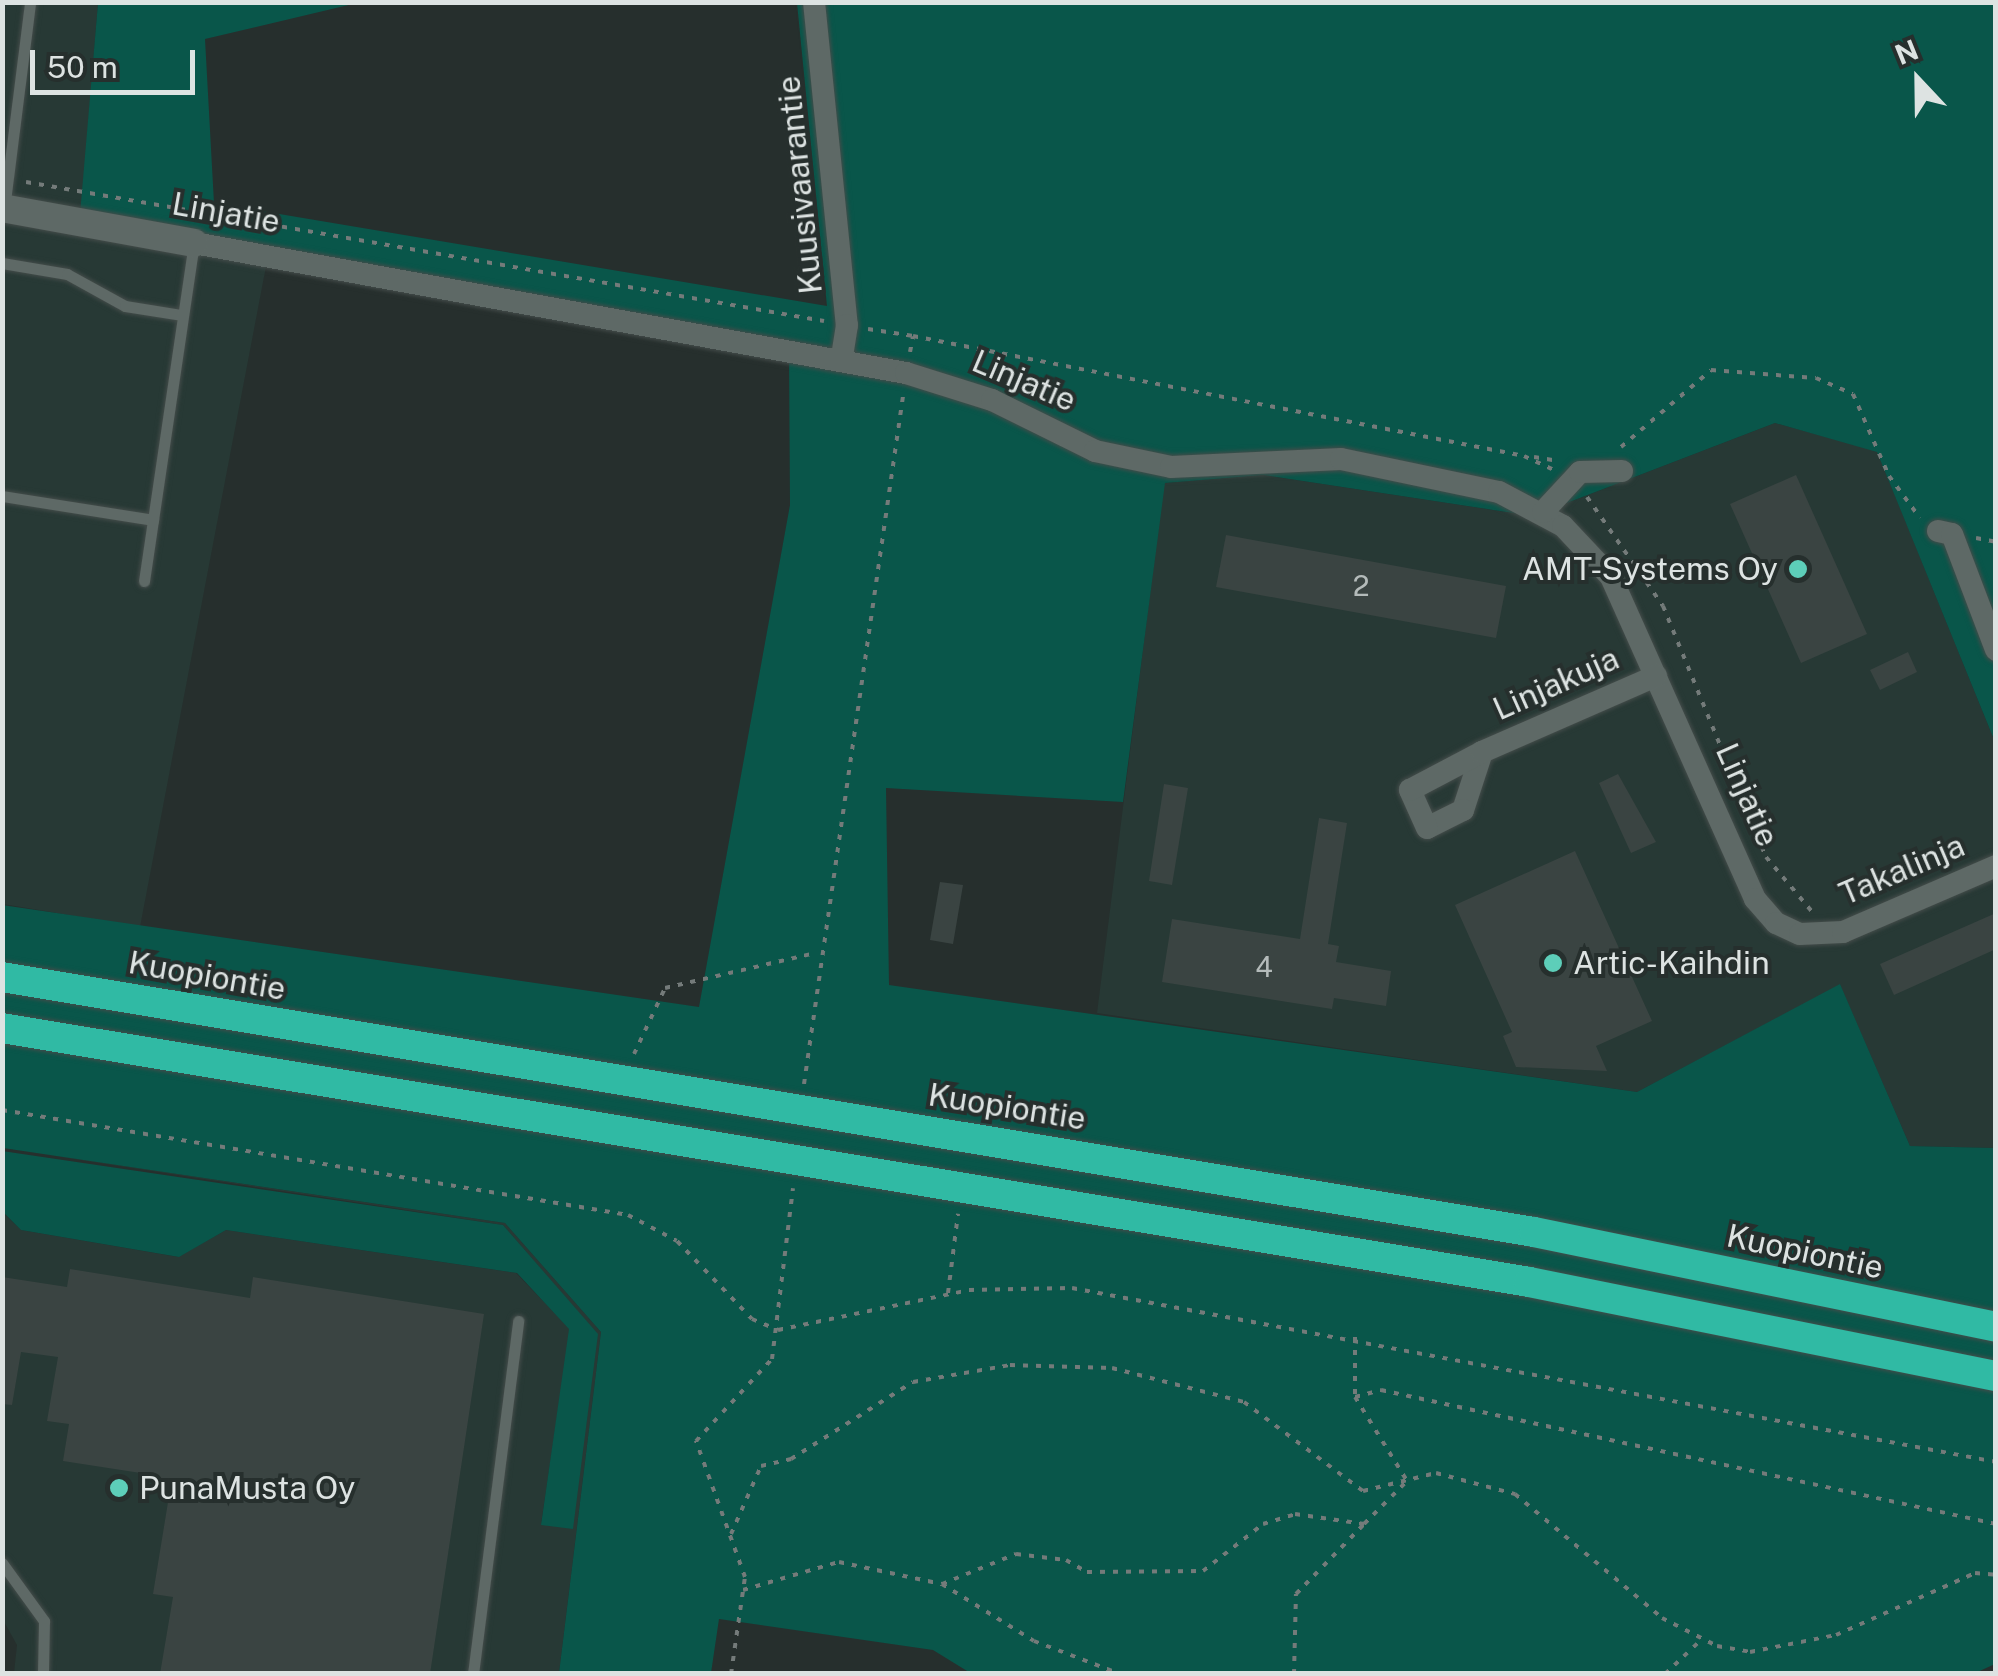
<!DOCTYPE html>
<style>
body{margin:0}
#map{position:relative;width:1998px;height:1676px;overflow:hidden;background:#262f2d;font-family:"Public Sans",sans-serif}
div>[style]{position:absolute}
.built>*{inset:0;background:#273935}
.green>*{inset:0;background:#09564a}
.building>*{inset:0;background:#3a4442}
.path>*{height:4px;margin-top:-2px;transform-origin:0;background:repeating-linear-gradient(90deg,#747b7a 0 5px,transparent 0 13px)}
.roads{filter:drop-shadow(0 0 2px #444c4a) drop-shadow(0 0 2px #444c4a)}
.service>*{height:11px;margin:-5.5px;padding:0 5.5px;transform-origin:5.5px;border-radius:5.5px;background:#5e6966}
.minor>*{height:22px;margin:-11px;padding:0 11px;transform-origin:11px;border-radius:11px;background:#5e6966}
.tertiary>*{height:28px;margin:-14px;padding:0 14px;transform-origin:14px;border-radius:14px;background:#5e6966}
.motorway>*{height:30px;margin:-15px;padding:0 15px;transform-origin:15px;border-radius:15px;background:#30baa4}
.dots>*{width:28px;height:28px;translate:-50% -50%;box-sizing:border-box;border:5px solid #262f2d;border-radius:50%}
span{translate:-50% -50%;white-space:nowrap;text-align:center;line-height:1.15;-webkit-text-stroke:8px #262f2d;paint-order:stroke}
.number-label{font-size:28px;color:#b4bbba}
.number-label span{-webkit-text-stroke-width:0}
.street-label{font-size:32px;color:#dde3e2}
.poi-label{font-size:32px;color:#dde3e2}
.right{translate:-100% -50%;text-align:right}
.left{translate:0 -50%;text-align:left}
.frame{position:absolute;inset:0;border:5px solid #dde3e2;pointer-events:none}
.north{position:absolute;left:1868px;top:30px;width:100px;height:100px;-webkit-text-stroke:8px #262f2d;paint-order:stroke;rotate:338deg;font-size:28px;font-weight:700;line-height:40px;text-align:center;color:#dde3e2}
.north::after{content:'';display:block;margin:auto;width:35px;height:45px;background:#dde3e2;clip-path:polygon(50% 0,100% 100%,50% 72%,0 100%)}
.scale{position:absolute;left:30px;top:50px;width:165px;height:45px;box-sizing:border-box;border:5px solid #dde3e2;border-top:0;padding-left:12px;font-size:30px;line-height:35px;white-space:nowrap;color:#dde3e2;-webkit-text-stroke:8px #262f2d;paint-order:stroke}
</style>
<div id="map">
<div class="built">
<div style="clip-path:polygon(2px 3px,98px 3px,80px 226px,267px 261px,140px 927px,3px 904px)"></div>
<div style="clip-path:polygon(1775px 423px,1877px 451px,1995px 742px,1995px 1148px,1910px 1146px,1840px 985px,1637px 1092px,1097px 1013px,1164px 483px,1263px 475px,1533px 516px)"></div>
<div style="clip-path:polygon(3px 1148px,505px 1223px,601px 1332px,559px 1673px,14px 1673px,17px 1645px,2px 1618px,2px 1212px,21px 1230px,178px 1257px,226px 1230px,516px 1273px,570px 1329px,541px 1524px,597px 1334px,503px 1225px)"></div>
</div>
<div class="green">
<div style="clip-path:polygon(98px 3px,357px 3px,205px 39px,214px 203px,827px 306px,797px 3px,1995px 3px,1995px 742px,1877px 452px,1775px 423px,1533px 516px,1263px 475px,1165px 483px,1123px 802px,886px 788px,889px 985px,1637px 1092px,1840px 984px,1910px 1146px,1995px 1148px,1995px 1664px,1973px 1674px,972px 1674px,933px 1650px,719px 1619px,711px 1673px,559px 1673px,601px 1332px,505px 1223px,3px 1148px,2px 905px,699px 1007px,790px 505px,789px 355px,79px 226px)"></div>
<div style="clip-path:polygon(2px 1151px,503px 1225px,598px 1334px,573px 1529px,541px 1525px,569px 1329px,517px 1273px,226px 1230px,179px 1257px,21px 1230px,3px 1212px)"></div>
</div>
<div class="building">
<div style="clip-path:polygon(1796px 475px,1867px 634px,1801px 663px,1730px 504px)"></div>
<div style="clip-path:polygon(1226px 535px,1506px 586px,1496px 638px,1216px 587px)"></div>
<div style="clip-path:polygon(1908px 652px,1917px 672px,1880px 690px,1870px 670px)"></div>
<div style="clip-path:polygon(1618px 774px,1656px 842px,1631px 853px,1599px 783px)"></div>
<div style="clip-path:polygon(1164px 784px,1188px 788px,1172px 885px,1149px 881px)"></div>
<div style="clip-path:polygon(1319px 818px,1347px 823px,1328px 944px,1339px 946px,1336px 962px,1391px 971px,1386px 1006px,1334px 998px,1332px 1009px,1162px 982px,1172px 919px,1300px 939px)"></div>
<div style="clip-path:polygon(1575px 851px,1652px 1021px,1596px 1046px,1607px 1071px,1516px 1067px,1503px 1036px,1512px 1032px,1455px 905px)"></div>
<div style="clip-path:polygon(940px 882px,963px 885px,953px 944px,930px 940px)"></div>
<div style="clip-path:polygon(1996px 913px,1996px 949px,1894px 995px,1880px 964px)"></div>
<div style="clip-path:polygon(70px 1269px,250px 1298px,253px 1277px,484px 1314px,430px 1674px,160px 1674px,173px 1597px,153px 1594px,170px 1490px,158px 1488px,160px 1476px,63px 1461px,69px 1424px,47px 1421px,58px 1357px,21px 1352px,12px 1405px,2px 1404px,2px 1277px,67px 1287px)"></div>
</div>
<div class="path">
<div style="left:26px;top:182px;width:810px;rotate:9.88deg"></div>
<div style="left:868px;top:329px;width:46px;rotate:8.8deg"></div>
<div style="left:910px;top:352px;width:16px;rotate:-79deg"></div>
<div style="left:913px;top:336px;width:623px;rotate:11.11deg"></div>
<div style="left:1524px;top:456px;width:31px;rotate:25deg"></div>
<div style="left:1621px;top:447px;width:118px;rotate:-40.5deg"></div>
<div style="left:1711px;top:370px;width:105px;rotate:4.4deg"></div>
<div style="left:1816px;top:378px;width:40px;rotate:23.4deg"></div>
<div style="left:1853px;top:394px;width:90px;rotate:66.3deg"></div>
<div style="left:1889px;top:476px;width:52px;rotate:53.6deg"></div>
<div style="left:1534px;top:457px;width:25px;rotate:9deg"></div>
<div style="left:1587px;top:497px;width:133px;rotate:55.1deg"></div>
<div style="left:1663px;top:606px;width:271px;rotate:67.7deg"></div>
<div style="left:1766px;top:857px;width:75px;rotate:49.9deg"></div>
<div style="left:1976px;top:538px;width:20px;rotate:11deg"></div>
<div style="left:634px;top:1054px;width:73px;rotate:-64.8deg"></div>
<div style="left:665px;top:988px;width:155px;rotate:-13.1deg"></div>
<div style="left:804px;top:1084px;width:695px;rotate:-81.81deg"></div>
<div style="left:2px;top:1110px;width:635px;rotate:9.52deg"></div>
<div style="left:628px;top:1215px;width:55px;rotate:28deg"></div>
<div style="left:677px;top:1241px;width:108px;rotate:46.1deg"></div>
<div style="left:752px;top:1319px;width:28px;rotate:23deg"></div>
<div style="left:778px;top:1330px;width:195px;rotate:-11.8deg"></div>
<div style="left:969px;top:1290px;width:103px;rotate:-1.1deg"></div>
<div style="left:1072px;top:1288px;width:940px;rotate:10.66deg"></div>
<div style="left:948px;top:1293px;width:80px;rotate:-82.8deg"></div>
<div style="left:1355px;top:1337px;width:60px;rotate:90deg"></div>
<div style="left:1355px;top:1397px;width:99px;rotate:58.2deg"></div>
<div style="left:1355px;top:1397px;width:27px;rotate:-15deg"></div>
<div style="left:1381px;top:1390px;width:629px;rotate:12.29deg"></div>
<div style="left:731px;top:1534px;width:74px;rotate:-66.2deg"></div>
<div style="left:761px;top:1466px;width:31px;rotate:-13deg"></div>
<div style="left:791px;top:1459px;width:144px;rotate:-32.3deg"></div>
<div style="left:913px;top:1382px;width:98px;rotate:-9.9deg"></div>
<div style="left:1010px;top:1365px;width:102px;rotate:1.7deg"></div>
<div style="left:1112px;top:1368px;width:136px;rotate:14.4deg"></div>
<div style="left:1244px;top:1402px;width:149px;rotate:36.8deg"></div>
<div style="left:1363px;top:1491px;width:75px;rotate:-13.9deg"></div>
<div style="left:1436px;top:1473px;width:82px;rotate:14.9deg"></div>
<div style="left:1515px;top:1494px;width:192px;rotate:40.1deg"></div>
<div style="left:1662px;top:1618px;width:62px;rotate:27deg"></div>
<div style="left:1717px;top:1646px;width:34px;rotate:10deg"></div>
<div style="left:1750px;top:1652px;width:88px;rotate:-11.2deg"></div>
<div style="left:1836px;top:1635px;width:152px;rotate:-24deg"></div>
<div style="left:1975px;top:1573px;width:21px;rotate:5deg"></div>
<div style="left:942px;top:1584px;width:108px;rotate:31.8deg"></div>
<div style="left:1034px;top:1641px;width:92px;rotate:21deg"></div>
<div style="left:743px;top:1590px;width:100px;rotate:-16.3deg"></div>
<div style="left:839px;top:1562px;width:105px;rotate:12.1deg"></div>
<div style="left:942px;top:1584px;width:80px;rotate:-22.1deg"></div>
<div style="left:1016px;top:1554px;width:50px;rotate:6.8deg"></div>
<div style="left:1066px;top:1560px;width:24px;rotate:30deg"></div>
<div style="left:1087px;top:1572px;width:116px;rotate:-0.5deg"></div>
<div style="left:1203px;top:1571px;width:76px;rotate:-38.1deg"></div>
<div style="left:1263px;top:1524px;width:34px;rotate:-17deg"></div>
<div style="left:1295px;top:1514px;width:70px;rotate:8.2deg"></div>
<div style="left:1364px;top:1524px;width:61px;rotate:-45deg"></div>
<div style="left:731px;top:1674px;width:98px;rotate:-81.8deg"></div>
<div style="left:745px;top:1577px;width:145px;rotate:-109.8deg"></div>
<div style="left:696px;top:1441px;width:112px;rotate:-47.2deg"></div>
<div style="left:772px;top:1359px;width:172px;rotate:-83deg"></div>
<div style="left:1294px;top:1674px;width:80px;rotate:-88.6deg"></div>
<div style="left:1296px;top:1594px;width:98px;rotate:-45.8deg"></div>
<div style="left:1665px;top:1674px;width:50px;rotate:-43.4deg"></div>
</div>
<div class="roads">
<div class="service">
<div style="left:4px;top:209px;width:209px;rotate:-82.8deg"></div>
<div style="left:2px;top:263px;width:66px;rotate:9.6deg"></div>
<div style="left:67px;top:274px;width:66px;rotate:28.9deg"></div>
<div style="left:125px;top:306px;width:58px;rotate:9deg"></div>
<div style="left:2px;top:496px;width:153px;rotate:9deg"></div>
<div style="left:144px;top:581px;width:341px;rotate:-81.6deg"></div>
<div style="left:2px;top:1563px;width:72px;rotate:54.1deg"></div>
<div style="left:44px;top:1621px;width:53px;rotate:91.1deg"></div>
<div style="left:473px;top:1674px;width:356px;rotate:-82.7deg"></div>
</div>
<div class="minor">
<div style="left:814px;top:2px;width:325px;rotate:84.2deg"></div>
<div style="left:847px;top:325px;width:36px;rotate:99deg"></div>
<div style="left:194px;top:243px;width:724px;rotate:10.35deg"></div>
<div style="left:906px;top:373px;width:90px;rotate:17.4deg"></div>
<div style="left:992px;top:400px;width:115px;rotate:26.3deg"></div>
<div style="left:1095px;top:451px;width:78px;rotate:11.9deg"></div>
<div style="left:1171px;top:467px;width:170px;rotate:-2.7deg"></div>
<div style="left:1341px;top:459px;width:161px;rotate:11.8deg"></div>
<div style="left:1499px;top:492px;width:72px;rotate:28deg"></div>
<div style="left:1563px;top:526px;width:70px;rotate:46.7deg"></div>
<div style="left:1611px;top:577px;width:353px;rotate:65.9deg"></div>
<div style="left:1755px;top:899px;width:32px;rotate:49deg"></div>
<div style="left:1776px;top:923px;width:26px;rotate:25deg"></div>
<div style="left:1800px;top:934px;width:43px;rotate:-2.7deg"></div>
<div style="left:1843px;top:932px;width:167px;rotate:-23.3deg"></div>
<div style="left:1543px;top:512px;width:54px;rotate:-47.2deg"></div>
<div style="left:1580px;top:472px;width:42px;rotate:-1.4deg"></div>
<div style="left:1938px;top:531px;width:14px;rotate:12deg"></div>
<div style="left:1952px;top:534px;width:124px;rotate:69.2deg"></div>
<div style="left:1482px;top:752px;width:61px;rotate:108.1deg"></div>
<div style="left:1463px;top:810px;width:40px;rotate:153.4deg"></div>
<div style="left:1427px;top:828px;width:42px;rotate:-114.1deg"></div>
<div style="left:1410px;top:790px;width:81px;rotate:-27.8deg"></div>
<div style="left:1482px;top:752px;width:190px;rotate:-23.6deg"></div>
</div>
<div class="tertiary">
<div style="left:2px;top:208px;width:195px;rotate:10.3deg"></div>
</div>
<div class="motorway">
<div style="left:2px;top:977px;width:1553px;rotate:9.45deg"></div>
<div style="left:1534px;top:1232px;width:472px;rotate:11.6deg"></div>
<div style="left:2px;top:1028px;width:1548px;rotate:9.44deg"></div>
<div style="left:1529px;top:1282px;width:476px;rotate:11.4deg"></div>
</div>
</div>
<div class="dots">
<div style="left:1798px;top:569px;background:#5dceb9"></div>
<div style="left:1553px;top:963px;background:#5dceb9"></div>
<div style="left:119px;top:1488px;background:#5dceb9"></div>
</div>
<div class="number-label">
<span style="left:1361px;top:586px">2</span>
<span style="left:1264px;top:967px">4</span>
</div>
<div class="street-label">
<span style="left:800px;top:185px;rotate:-96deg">Kuusivaarantie</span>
<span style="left:226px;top:213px;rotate:10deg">Linjatie</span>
<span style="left:1024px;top:381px;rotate:23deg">Linjatie</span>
<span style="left:1556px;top:684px;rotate:-24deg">Linjakuja</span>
<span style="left:1747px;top:795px;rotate:66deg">Linjatie</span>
<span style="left:1902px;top:870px;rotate:-23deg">Takalinja</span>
<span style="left:207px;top:976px;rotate:10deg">Kuopiontie</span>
<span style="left:1007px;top:1107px;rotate:9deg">Kuopiontie</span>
<span style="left:1805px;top:1252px;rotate:12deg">Kuopiontie</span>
</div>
<div class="poi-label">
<span class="right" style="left:1778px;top:569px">AMT-Systems Oy</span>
<span class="left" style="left:1573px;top:963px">Artic-Kaihdin</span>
<span class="left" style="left:139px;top:1488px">PunaMusta Oy</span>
</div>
<div class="frame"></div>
<div class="north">N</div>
<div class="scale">50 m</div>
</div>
